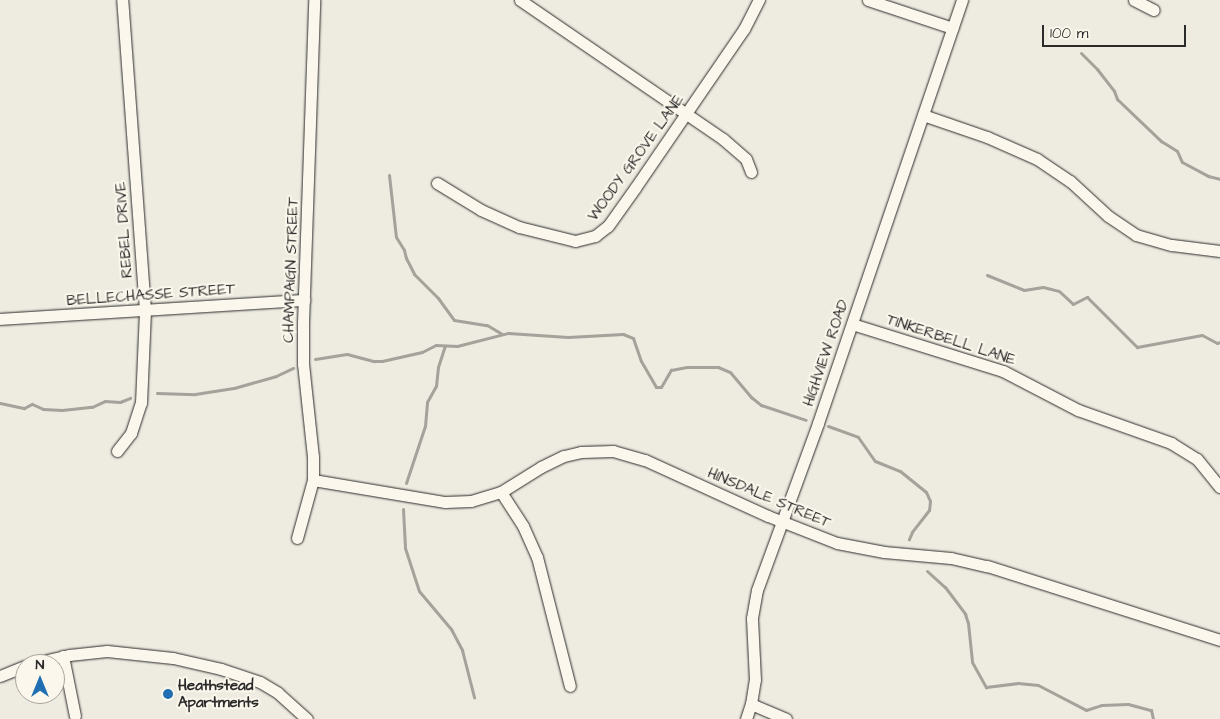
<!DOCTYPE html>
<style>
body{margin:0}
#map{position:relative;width:1220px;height:719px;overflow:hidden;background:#eeebe0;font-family:"Architects Daughter",sans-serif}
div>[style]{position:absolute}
.stream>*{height:3px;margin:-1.5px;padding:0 1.5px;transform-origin:1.5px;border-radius:1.5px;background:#a4a29a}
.roads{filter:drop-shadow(0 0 1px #2b2b2b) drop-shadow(0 0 1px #2b2b2b)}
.minor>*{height:11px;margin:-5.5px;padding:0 5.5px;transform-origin:5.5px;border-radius:5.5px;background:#fbf7ec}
.dots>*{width:14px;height:14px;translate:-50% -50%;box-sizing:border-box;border:2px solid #fbf7ec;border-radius:50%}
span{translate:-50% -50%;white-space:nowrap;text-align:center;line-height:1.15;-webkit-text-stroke:4px #fbf7ec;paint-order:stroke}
.street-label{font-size:15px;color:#2b2b2b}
.poi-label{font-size:15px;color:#2b2b2b;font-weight:700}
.left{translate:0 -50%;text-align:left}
.north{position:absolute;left:15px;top:654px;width:50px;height:50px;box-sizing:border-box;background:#fbf7ec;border:1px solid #a8a59f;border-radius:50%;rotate:0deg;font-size:14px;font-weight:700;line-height:20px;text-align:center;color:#2b2b2b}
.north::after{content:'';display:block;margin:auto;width:18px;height:22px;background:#1f6fb2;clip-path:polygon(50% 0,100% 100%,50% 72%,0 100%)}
.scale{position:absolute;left:1042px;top:25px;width:144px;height:22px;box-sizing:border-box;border:2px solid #2b2b2b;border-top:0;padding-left:6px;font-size:15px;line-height:18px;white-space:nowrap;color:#2b2b2b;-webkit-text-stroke:4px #fbf7ec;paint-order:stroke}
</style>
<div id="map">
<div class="stream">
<div style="left:1081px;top:53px;width:23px;rotate:45deg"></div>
<div style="left:1097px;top:69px;width:28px;rotate:52deg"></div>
<div style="left:1114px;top:91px;width:9px;rotate:69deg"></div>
<div style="left:1117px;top:99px;width:61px;rotate:43.7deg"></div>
<div style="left:1161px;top:141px;width:19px;rotate:32deg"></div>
<div style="left:1177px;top:151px;width:12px;rotate:66deg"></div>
<div style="left:1182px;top:162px;width:30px;rotate:28deg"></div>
<div style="left:1208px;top:176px;width:12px;rotate:14deg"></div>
<div style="left:389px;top:175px;width:62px;rotate:83.6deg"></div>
<div style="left:396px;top:237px;width:15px;rotate:58deg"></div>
<div style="left:404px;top:250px;width:8px;rotate:76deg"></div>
<div style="left:406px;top:258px;width:18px;rotate:63deg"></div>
<div style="left:414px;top:274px;width:34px;rotate:45deg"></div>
<div style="left:438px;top:298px;width:27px;rotate:54deg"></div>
<div style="left:454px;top:320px;width:33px;rotate:9deg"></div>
<div style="left:487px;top:325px;width:17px;rotate:31deg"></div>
<div style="left:987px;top:275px;width:40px;rotate:22deg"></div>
<div style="left:1024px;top:290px;width:19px;rotate:-9deg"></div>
<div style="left:1043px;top:287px;width:16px;rotate:14deg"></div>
<div style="left:1059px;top:291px;width:19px;rotate:43deg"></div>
<div style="left:1073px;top:304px;width:16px;rotate:-27deg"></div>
<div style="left:1087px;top:297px;width:71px;rotate:45deg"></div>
<div style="left:1137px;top:347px;width:66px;rotate:-10.5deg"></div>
<div style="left:1202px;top:335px;width:17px;rotate:28deg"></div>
<div style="left:1217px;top:343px;width:3px;rotate:-18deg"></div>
<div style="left:315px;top:359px;width:32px;rotate:-9deg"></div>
<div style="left:347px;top:354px;width:28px;rotate:15deg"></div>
<div style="left:374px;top:361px;width:8px"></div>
<div style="left:382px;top:361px;width:41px;rotate:-12.7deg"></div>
<div style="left:422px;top:352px;width:16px;rotate:-27deg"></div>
<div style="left:436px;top:345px;width:21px;rotate:3deg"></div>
<div style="left:457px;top:346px;width:53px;rotate:-14.3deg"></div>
<div style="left:508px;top:333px;width:60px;rotate:3.8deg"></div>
<div style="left:568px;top:337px;width:55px;rotate:-3.1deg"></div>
<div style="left:623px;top:334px;width:11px;rotate:22deg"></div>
<div style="left:633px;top:338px;width:24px;rotate:71deg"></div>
<div style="left:641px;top:361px;width:30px;rotate:60deg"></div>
<div style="left:656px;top:387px;width:5px"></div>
<div style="left:661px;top:387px;width:20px;rotate:-60deg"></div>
<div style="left:671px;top:370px;width:16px;rotate:-11deg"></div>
<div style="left:687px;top:367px;width:31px"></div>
<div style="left:718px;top:367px;width:13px;rotate:23deg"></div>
<div style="left:730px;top:372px;width:33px;rotate:50deg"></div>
<div style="left:751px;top:397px;width:13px;rotate:39deg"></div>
<div style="left:761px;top:405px;width:47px;rotate:18.4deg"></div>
<div style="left:157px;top:393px;width:38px;rotate:2deg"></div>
<div style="left:195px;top:394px;width:39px;rotate:-9deg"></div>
<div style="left:234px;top:388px;width:44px;rotate:-15.9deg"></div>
<div style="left:276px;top:376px;width:19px;rotate:-25deg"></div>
<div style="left:0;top:403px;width:25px;rotate:12deg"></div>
<div style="left:24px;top:408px;width:9px;rotate:-27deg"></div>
<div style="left:32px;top:404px;width:12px;rotate:24deg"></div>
<div style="left:43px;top:409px;width:19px;rotate:3deg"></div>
<div style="left:62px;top:410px;width:30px;rotate:-6deg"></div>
<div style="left:92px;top:407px;width:14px;rotate:-25deg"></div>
<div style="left:105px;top:401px;width:15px;rotate:4deg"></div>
<div style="left:120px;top:402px;width:11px;rotate:-22deg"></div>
<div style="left:828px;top:426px;width:32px;rotate:20deg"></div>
<div style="left:858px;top:437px;width:29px;rotate:55deg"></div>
<div style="left:875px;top:461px;width:27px;rotate:22deg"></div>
<div style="left:900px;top:471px;width:33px;rotate:39deg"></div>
<div style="left:926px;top:492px;width:10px;rotate:66deg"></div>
<div style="left:930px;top:501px;width:9px;rotate:96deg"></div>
<div style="left:929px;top:510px;width:28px;rotate:128deg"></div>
<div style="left:912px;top:532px;width:8px;rotate:113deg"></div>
<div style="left:406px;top:483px;width:60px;rotate:-71.6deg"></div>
<div style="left:425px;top:426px;width:24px;rotate:-85deg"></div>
<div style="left:427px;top:402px;width:18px;rotate:-61deg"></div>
<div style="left:436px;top:386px;width:19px;rotate:-84deg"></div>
<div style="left:438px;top:367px;width:22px;rotate:-72deg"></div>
<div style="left:403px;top:509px;width:39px;rotate:87deg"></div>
<div style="left:405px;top:548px;width:45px;rotate:72deg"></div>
<div style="left:419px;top:591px;width:50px;rotate:49.9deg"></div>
<div style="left:451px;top:629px;width:24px;rotate:62deg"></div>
<div style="left:462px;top:650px;width:49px;rotate:75.7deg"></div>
<div style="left:927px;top:571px;width:24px;rotate:42deg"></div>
<div style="left:945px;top:587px;width:34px;rotate:53deg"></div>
<div style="left:965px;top:614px;width:9px;rotate:72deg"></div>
<div style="left:968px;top:623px;width:39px;rotate:84deg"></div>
<div style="left:972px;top:662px;width:29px;rotate:61deg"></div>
<div style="left:986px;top:687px;width:32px;rotate:-7deg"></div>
<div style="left:1018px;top:683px;width:20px;rotate:6deg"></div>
<div style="left:1038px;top:685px;width:54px;rotate:27.5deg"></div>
<div style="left:1086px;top:710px;width:16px;rotate:-18deg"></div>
<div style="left:1101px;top:705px;width:27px;rotate:-2deg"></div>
<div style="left:1128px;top:704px;width:24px;rotate:15deg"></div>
<div style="left:1151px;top:710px;width:9px;rotate:77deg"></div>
</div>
<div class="roads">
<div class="minor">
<div style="left:520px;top:0;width:246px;rotate:34.4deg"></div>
<div style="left:723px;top:139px;width:30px;rotate:41deg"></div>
<div style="left:746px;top:159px;width:14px;rotate:69deg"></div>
<div style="left:868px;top:0;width:89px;rotate:18.4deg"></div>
<div style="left:1134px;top:0;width:22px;rotate:27deg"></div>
<div style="left:923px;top:115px;width:68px;rotate:19deg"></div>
<div style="left:987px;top:137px;width:55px;rotate:23.7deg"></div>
<div style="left:1037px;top:159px;width:40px;rotate:34deg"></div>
<div style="left:1070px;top:181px;width:52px;rotate:42.6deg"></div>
<div style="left:1108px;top:216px;width:34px;rotate:34deg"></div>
<div style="left:1136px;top:235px;width:37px;rotate:16deg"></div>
<div style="left:1172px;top:245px;width:48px;rotate:7.1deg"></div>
<div style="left:437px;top:183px;width:52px;rotate:31.5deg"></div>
<div style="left:481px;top:210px;width:42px;rotate:24.1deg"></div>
<div style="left:519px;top:227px;width:58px;rotate:14deg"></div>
<div style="left:575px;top:241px;width:21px;rotate:-14deg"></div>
<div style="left:595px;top:236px;width:16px;rotate:-38deg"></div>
<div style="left:608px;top:226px;width:47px;rotate:-54.6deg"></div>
<div style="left:635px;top:188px;width:193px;rotate:-55.6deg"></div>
<div style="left:744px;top:29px;width:33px;rotate:-63deg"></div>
<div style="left:0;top:319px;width:305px;rotate:-3.6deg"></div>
<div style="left:852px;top:324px;width:158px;rotate:17.3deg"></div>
<div style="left:1003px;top:371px;width:85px;rotate:27.5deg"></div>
<div style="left:1078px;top:410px;width:99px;rotate:19.5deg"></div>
<div style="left:1171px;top:443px;width:31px;rotate:32deg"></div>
<div style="left:1197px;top:459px;width:36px;rotate:51deg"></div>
<div style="left:117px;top:451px;width:23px;rotate:-52deg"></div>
<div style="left:131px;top:433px;width:32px;rotate:-72deg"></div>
<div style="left:141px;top:403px;width:93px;rotate:-87.5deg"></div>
<div style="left:145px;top:310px;width:311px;rotate:-94.2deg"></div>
<div style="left:313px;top:480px;width:134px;rotate:9.5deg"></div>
<div style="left:445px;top:502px;width:26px;rotate:-2deg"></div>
<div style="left:471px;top:501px;width:31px;rotate:-17deg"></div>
<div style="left:501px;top:492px;width:47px;rotate:-32deg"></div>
<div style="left:541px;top:467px;width:25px;rotate:-26deg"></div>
<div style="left:564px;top:456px;width:17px;rotate:-13deg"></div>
<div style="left:581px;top:452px;width:32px;rotate:-2deg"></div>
<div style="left:613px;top:451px;width:33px;rotate:16deg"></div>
<div style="left:645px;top:460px;width:135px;rotate:24.5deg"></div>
<div style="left:768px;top:516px;width:74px;rotate:21.4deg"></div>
<div style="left:837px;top:543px;width:48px;rotate:10.8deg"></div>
<div style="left:884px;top:552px;width:67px;rotate:5.1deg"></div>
<div style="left:951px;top:558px;width:37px;rotate:13deg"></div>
<div style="left:987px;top:566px;width:244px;rotate:17.6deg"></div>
<div style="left:501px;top:492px;width:40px;rotate:57.1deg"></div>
<div style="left:523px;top:526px;width:34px;rotate:66deg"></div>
<div style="left:537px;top:557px;width:133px;rotate:75.7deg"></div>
<div style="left:297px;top:538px;width:60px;rotate:-74.6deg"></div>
<div style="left:313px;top:480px;width:23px;rotate:-90deg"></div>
<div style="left:313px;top:457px;width:94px;rotate:-96.1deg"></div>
<div style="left:303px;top:364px;width:41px;rotate:-90deg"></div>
<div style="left:303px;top:323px;width:323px;rotate:-88deg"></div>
<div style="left:63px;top:656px;width:61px;rotate:78.7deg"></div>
<div style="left:30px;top:664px;width:40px;rotate:-13deg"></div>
<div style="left:69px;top:655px;width:38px;rotate:-6deg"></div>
<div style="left:107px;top:651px;width:66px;rotate:6.1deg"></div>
<div style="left:173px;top:658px;width:49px;rotate:12.9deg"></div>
<div style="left:221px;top:669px;width:41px;rotate:18.4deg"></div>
<div style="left:260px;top:682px;width:21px;rotate:31deg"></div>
<div style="left:278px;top:693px;width:39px;rotate:42deg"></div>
<div style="left:0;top:676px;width:27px;rotate:-22deg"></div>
<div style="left:751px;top:704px;width:38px;rotate:23deg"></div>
<div style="left:746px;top:719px;width:16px;rotate:-72deg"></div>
<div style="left:751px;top:704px;width:24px;rotate:-81deg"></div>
<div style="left:755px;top:680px;width:62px;rotate:-92.8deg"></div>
<div style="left:752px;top:618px;width:28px;rotate:-80deg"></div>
<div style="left:757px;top:590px;width:178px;rotate:-69.9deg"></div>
<div style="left:818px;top:423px;width:447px;rotate:-71.2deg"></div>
</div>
</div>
<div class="dots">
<div style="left:168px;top:694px;background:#1f6fb2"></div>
</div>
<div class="street-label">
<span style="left:636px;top:158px;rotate:-54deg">WOODY GROVE LANE</span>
<span style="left:124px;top:230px;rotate:-94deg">REBEL DRIVE</span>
<span style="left:291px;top:270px;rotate:-88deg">CHAMPAIGN STREET</span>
<span style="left:151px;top:295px;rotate:-4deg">BELLECHASSE STREET</span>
<span style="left:951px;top:340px;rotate:18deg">TINKERBELL LANE</span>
<span style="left:826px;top:353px;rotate:-71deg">HIGHVIEW ROAD</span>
<span style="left:769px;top:498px;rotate:23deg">HINSDALE STREET</span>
</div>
<div class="poi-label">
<span class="left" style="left:178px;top:694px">Heathstead<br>Apartments</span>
</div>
<div class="north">N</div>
<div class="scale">100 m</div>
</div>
